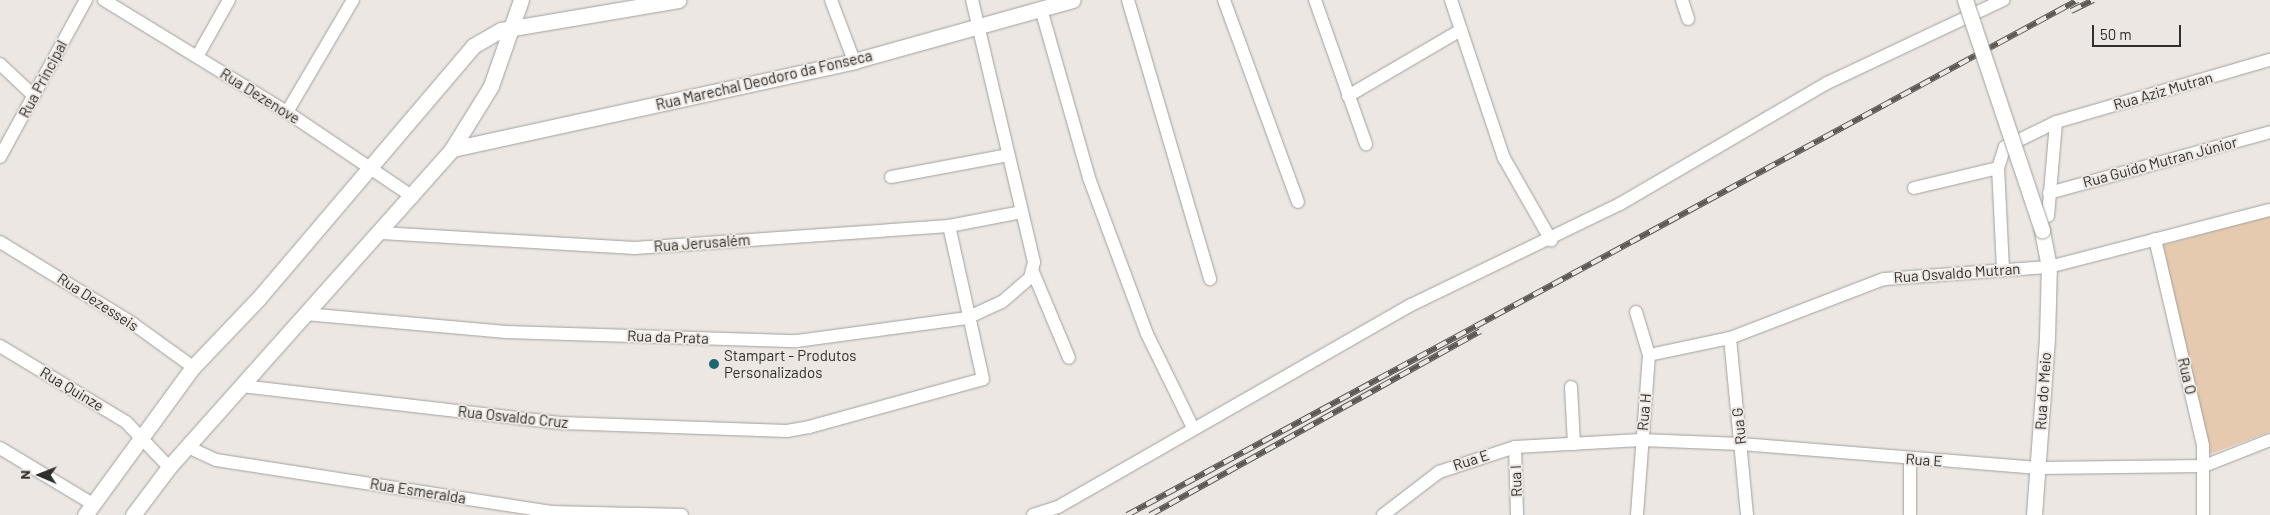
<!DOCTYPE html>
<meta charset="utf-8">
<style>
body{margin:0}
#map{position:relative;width:2270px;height:515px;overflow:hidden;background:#ece7e2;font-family:Barlow,sans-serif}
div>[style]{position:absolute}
.green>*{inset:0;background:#e5cab0}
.roads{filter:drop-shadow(0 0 1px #a39f9a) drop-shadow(0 0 1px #a39f9a)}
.minor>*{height:12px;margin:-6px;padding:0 6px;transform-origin:6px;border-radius:6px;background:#fff}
.tertiary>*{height:15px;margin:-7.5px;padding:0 7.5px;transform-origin:7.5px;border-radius:7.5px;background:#fff}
.rail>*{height:5.5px;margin-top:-2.75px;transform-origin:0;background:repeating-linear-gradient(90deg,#ece7e2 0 11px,#5c5957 0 22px);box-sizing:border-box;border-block:1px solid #5c5957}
.bridges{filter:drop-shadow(0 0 1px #a39f9a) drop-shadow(0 0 1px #a39f9a)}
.tertiary-bridge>*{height:15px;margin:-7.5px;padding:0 7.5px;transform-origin:7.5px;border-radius:7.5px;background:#fff}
.dots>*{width:14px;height:14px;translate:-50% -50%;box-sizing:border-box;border:2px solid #ece7e2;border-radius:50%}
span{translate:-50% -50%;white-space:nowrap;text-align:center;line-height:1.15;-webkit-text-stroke:4px #ece7e2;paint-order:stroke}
.street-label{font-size:15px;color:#312f2d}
.poi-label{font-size:15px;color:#312f2d}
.left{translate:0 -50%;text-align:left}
.north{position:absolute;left:15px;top:450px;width:50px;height:50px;-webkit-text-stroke:4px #ece7e2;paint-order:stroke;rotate:271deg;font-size:14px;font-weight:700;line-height:20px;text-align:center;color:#312f2d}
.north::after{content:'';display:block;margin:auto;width:18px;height:22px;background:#312f2d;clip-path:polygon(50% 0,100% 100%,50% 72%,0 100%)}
.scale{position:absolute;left:2092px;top:25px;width:89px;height:22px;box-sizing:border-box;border:2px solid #312f2d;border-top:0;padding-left:6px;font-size:15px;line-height:18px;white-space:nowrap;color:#312f2d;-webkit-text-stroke:4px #ece7e2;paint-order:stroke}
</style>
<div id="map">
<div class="green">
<div style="clip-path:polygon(2270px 216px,2270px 432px,2210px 454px,2163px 245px)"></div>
</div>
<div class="roads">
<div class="minor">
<div style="left:104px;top:0;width:215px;rotate:31.5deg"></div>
<div style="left:287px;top:112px;width:152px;rotate:34deg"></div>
<div style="left:831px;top:0;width:65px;rotate:69.3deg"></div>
<div style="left:1128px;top:0;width:291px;rotate:73.6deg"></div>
<div style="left:1224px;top:0;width:215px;rotate:69.9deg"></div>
<div style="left:1315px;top:0;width:153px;rotate:70.5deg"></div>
<div style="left:1451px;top:0;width:167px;rotate:71.5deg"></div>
<div style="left:1504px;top:158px;width:95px;rotate:60.2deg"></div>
<div style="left:1682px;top:0;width:20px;rotate:72deg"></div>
<div style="left:1041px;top:9px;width:176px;rotate:74.1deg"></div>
<div style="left:1089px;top:178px;width:166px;rotate:69.6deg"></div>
<div style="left:1147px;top:334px;width:105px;rotate:63.9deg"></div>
<div style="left:198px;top:55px;width:63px;rotate:-60.6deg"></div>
<div style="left:0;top:64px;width:47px;rotate:43.3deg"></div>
<div style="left:1348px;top:96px;width:131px;rotate:-30.3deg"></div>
<div style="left:287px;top:112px;width:130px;rotate:-59.5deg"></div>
<div style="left:0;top:157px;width:179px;rotate:-61.3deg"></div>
<div style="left:891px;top:177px;width:119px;rotate:-10.6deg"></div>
<div style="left:1914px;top:188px;width:86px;rotate:-13.4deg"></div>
<div style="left:2049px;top:193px;width:229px;rotate:-15.4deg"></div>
<div style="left:2048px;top:216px;width:94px;rotate:-85.1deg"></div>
<div style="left:381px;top:233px;width:254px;rotate:3.4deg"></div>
<div style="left:635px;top:248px;width:315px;rotate:-4deg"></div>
<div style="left:949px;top:226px;width:74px;rotate:-10.9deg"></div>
<div style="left:2155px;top:239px;width:212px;rotate:76.9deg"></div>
<div style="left:2203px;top:446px;width:69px;rotate:90deg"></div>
<div style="left:0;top:242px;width:155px;rotate:31.5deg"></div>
<div style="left:132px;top:323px;width:75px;rotate:35.8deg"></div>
<div style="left:2003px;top:269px;width:101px;rotate:-92.8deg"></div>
<div style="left:1998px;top:168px;width:22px;rotate:-72deg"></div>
<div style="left:2005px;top:147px;width:57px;rotate:-26.1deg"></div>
<div style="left:2056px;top:122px;width:223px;rotate:-16.2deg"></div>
<div style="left:1033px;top:272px;width:93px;rotate:67.3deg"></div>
<div style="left:1636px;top:312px;width:45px;rotate:73.2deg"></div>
<div style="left:1649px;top:355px;width:160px;rotate:94.3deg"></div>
<div style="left:305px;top:314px;width:202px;rotate:5.1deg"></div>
<div style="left:506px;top:332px;width:291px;rotate:1.8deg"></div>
<div style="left:797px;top:341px;width:172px;rotate:-7.7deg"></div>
<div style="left:967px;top:318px;width:38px;rotate:-25deg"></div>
<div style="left:1002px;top:302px;width:37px;rotate:-41deg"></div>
<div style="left:1030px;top:278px;width:16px;rotate:-76deg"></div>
<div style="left:1034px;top:262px;width:269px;rotate:-103.3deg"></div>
<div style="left:1730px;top:338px;width:178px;rotate:84.5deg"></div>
<div style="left:0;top:346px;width:147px;rotate:31.1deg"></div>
<div style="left:126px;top:422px;width:62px;rotate:46.3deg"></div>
<div style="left:1649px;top:355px;width:83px;rotate:-11.9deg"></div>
<div style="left:1730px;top:338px;width:165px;rotate:-21deg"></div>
<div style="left:1884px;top:279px;width:165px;rotate:-4.2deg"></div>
<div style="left:2049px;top:267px;width:228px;rotate:-14.5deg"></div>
<div style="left:241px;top:386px;width:322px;rotate:6.6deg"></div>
<div style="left:561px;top:423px;width:226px;rotate:2deg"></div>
<div style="left:787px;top:431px;width:22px;rotate:-10deg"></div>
<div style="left:809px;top:427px;width:180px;rotate:-15.4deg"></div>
<div style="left:983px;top:379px;width:157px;rotate:-102.5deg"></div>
<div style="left:1571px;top:387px;width:57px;rotate:87deg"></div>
<div style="left:188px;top:447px;width:31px;rotate:25deg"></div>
<div style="left:216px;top:460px;width:339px;rotate:8.8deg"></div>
<div style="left:551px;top:512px;width:131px;rotate:1.3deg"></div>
<div style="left:1515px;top:447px;width:68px;rotate:88.3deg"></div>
<div style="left:0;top:448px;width:109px;rotate:31.1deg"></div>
<div style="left:1910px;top:459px;width:56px;rotate:90deg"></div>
<div style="left:1033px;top:515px;width:26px;rotate:-18deg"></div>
<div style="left:1058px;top:507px;width:407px;rotate:-29.8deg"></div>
<div style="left:1411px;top:305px;width:232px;rotate:-25.8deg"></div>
<div style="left:1620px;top:204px;width:240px;rotate:-30.3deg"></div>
<div style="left:1827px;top:83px;width:195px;rotate:-25.2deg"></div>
<div style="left:1383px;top:515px;width:71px;rotate:-37.5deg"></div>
<div style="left:1439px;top:472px;width:80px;rotate:-18.2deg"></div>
<div style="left:1515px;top:447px;width:126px;rotate:-3.2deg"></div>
<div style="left:1641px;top:440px;width:100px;rotate:2.3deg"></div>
<div style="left:1741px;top:444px;width:298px;rotate:4.6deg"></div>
<div style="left:2038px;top:468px;width:166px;rotate:-0.7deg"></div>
<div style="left:2204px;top:466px;width:71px;rotate:-21.5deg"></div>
</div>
<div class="tertiary">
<div style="left:452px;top:149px;width:412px;rotate:-12.3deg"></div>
<div style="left:854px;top:61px;width:227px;rotate:-15.6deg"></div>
<div style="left:85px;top:515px;width:183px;rotate:-53.9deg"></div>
<div style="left:193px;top:367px;width:94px;rotate:-46.3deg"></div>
<div style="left:258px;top:299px;width:332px;rotate:-49.6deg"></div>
<div style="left:473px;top:46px;width:32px;rotate:-30deg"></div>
<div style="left:501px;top:30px;width:180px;rotate:-9.6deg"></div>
<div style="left:133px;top:515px;width:60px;rotate:-53.1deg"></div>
<div style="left:169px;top:467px;width:426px;rotate:-48.3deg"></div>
<div style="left:452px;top:149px;width:74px;rotate:-58.2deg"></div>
<div style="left:491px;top:86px;width:91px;rotate:-70.8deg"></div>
<div style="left:2034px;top:515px;width:178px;rotate:-85.8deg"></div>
<div style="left:2047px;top:337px;width:70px;rotate:-88.4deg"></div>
<div style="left:2049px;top:267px;width:38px;rotate:-101deg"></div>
</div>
</div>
<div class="rail">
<div style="left:2071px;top:11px;width:25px;rotate:-26deg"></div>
<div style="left:1127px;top:515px;width:1081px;rotate:-28.44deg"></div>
<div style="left:1150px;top:515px;width:378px;rotate:-29.1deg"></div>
</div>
<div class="bridges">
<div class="tertiary-bridge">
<div style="left:1965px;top:0;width:243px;rotate:71.5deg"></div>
</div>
</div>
<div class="dots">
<div style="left:714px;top:364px;background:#1c6771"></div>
</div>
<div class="street-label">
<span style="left:43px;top:79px;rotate:-62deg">Rua Principal</span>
<span style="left:764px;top:80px;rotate:-13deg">Rua Marechal Deodoro da Fonseca</span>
<span style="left:2163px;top:91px;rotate:-16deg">Rua Aziz Mutran</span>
<span style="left:260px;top:96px;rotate:32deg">Rua Dezenove</span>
<span style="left:2160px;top:162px;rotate:-15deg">Rua Guido Mutran Júnior</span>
<span style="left:702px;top:243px;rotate:-4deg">Rua Jerusalém</span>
<span style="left:1957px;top:273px;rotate:-4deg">Rua Osvaldo Mutran</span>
<span style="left:98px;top:302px;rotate:33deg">Rua Dezesseis</span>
<span style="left:668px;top:337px;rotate:2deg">Rua da Prata</span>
<span style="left:2187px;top:376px;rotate:77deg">Rua O</span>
<span style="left:72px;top:389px;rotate:31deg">Rua Quinze</span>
<span style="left:2043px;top:391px;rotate:-86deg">Rua do Meio</span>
<span style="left:1644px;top:412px;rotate:-85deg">Rua H</span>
<span style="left:513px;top:417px;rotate:6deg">Rua Osvaldo Cruz</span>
<span style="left:1739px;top:426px;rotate:-96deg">Rua G</span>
<span style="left:1471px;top:460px;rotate:-18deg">Rua E</span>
<span style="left:1924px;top:460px;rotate:4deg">Rua E</span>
<span style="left:1516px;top:481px;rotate:-92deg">Rua I</span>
<span style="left:418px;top:491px;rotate:9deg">Rua Esmeralda</span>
</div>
<div class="poi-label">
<span class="left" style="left:724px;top:364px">Stampart - Produtos<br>Personalizados</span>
</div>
<div class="north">N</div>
<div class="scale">50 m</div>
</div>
